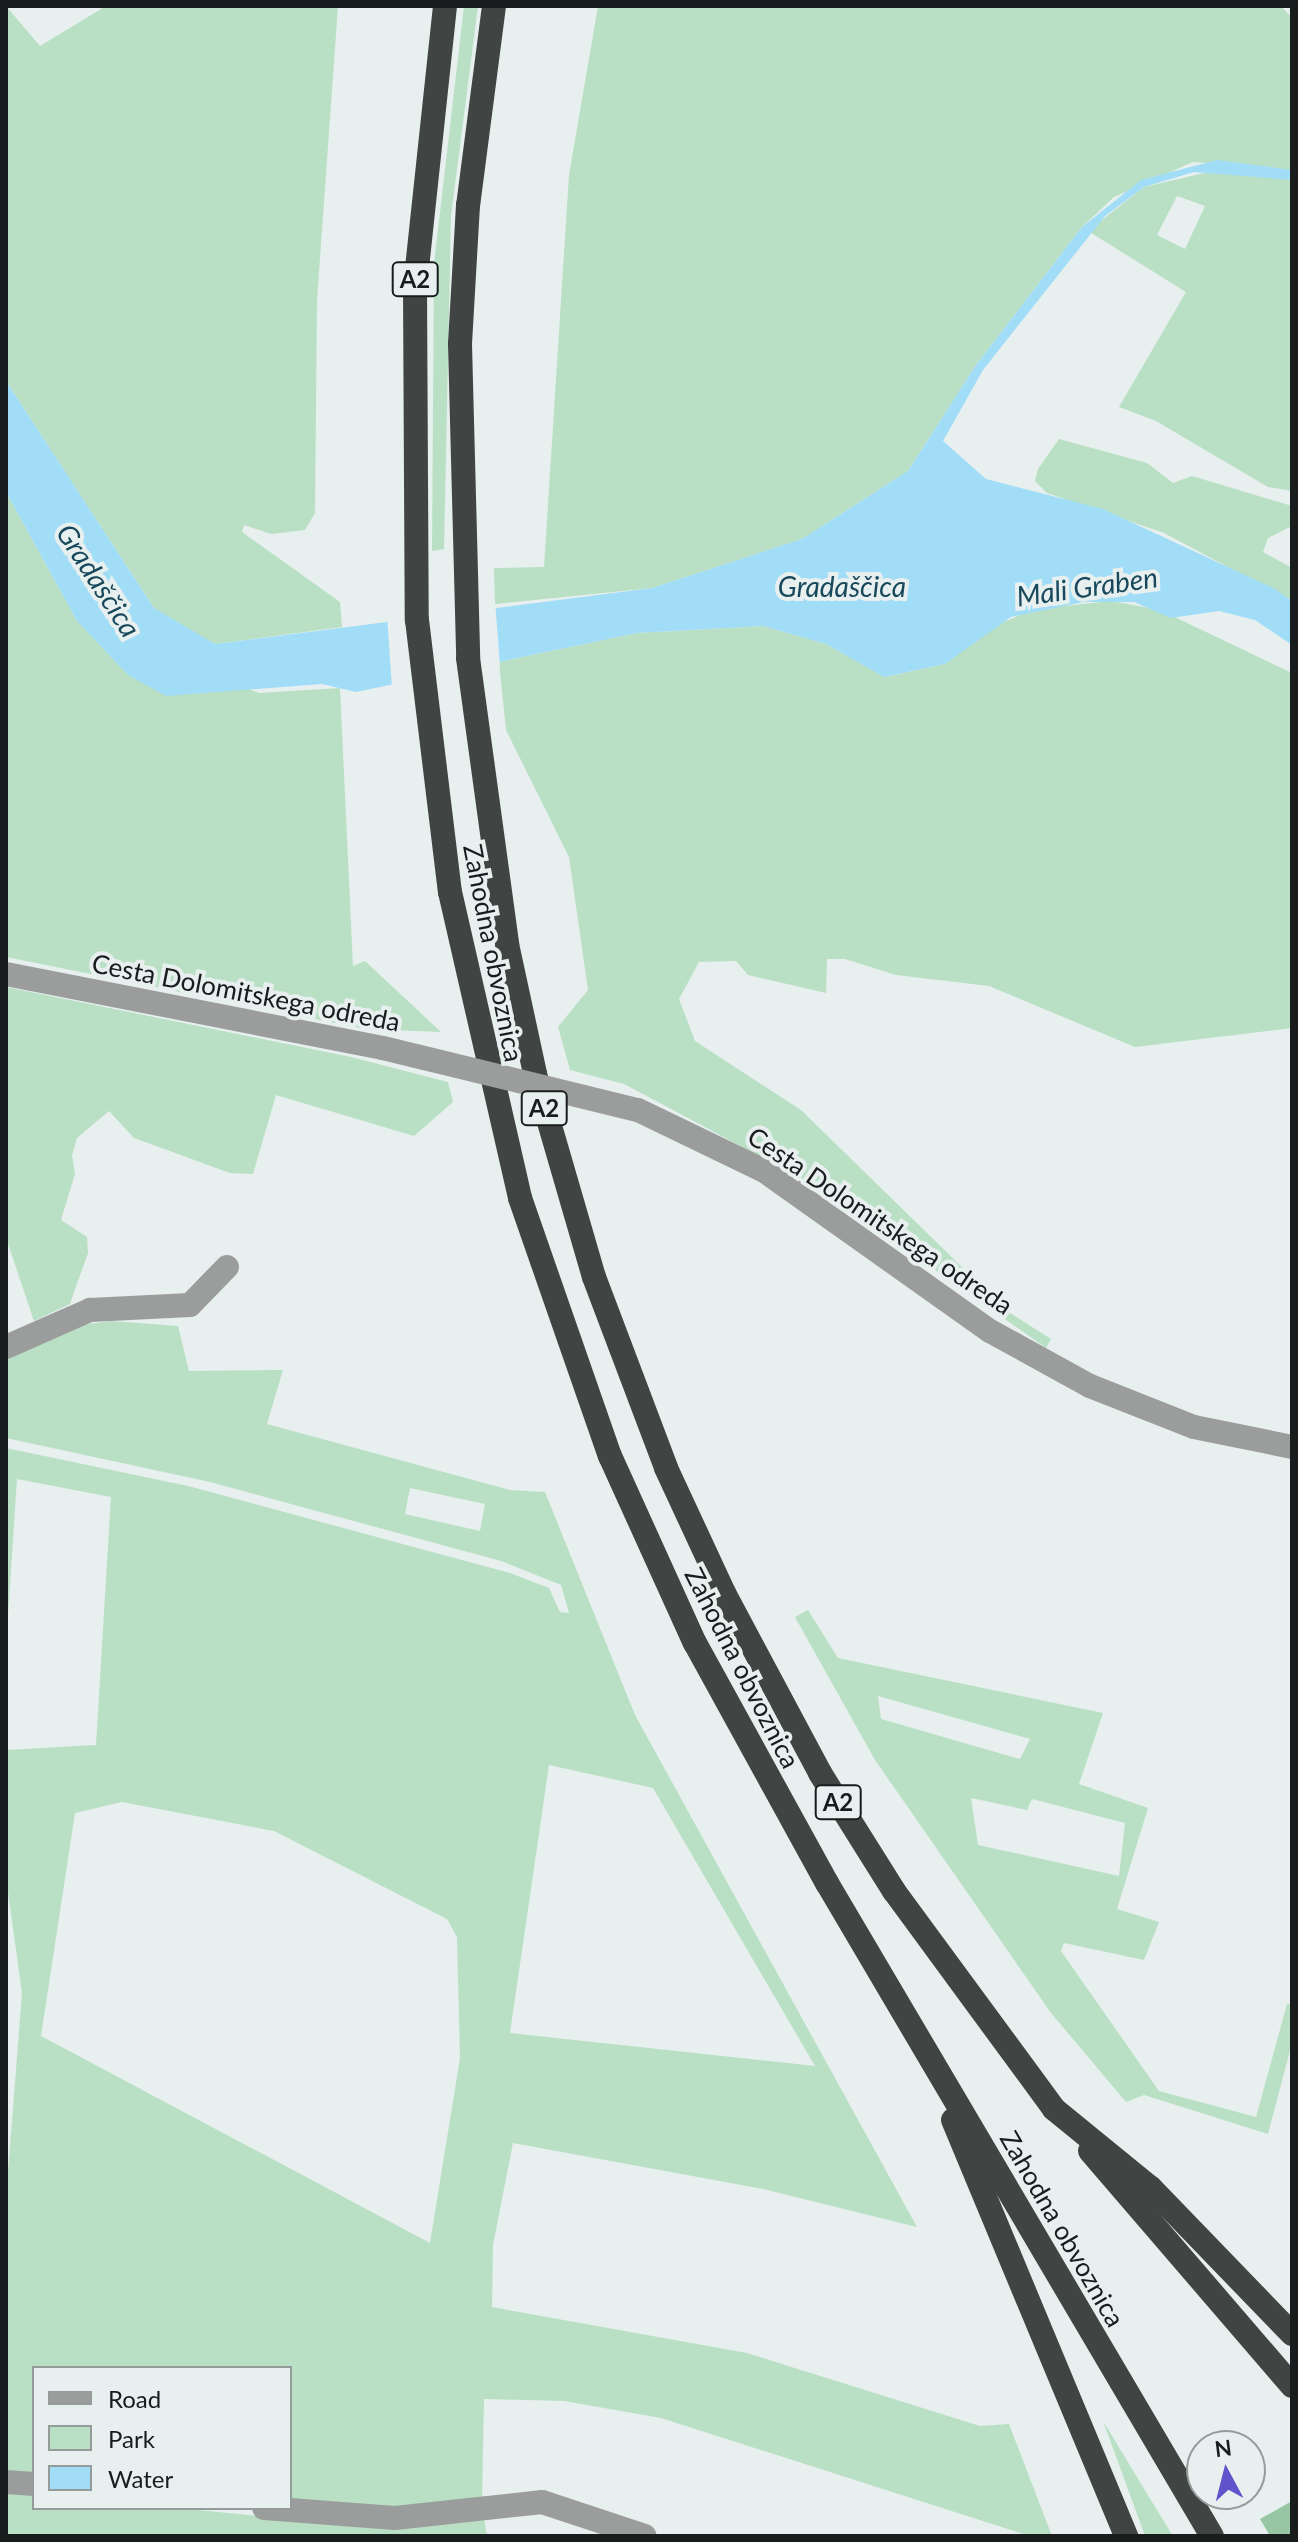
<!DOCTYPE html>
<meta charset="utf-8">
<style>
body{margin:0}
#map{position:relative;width:1298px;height:2542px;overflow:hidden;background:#e8efef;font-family:Lato,sans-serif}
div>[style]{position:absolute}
.green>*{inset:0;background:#b9e0c4}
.forest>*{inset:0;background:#96c6a4}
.water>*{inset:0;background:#a2ddf8}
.pier>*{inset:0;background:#e8efef}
.minor>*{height:24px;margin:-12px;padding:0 12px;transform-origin:12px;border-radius:12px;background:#9b9d9c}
.highway>*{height:24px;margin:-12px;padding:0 12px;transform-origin:12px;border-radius:12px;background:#404543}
.minor-bridge>*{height:24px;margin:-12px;padding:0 12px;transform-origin:12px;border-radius:12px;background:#9b9d9c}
span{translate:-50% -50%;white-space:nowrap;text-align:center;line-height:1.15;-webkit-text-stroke:8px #e8efef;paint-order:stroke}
.shield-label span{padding:2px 6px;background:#e8efef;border:2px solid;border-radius:6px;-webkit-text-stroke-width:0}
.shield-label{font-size:24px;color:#191c1c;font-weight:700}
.street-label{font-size:26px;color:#191c1c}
.water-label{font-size:28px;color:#17485b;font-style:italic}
.frame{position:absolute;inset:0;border:8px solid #191c1c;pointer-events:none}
.legend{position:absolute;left:32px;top:2366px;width:260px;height:144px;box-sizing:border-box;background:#e8efef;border:2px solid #959b9b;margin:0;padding:10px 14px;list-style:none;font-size:24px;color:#191c1c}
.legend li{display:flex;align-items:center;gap:16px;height:40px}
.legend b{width:40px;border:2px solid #959b9b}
.north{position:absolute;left:1186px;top:2430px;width:80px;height:80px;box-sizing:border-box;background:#e8efef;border:2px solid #959b9b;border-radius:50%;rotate:353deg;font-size:22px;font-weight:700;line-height:32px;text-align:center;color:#191c1c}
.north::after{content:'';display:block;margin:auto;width:28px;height:36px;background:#6054cc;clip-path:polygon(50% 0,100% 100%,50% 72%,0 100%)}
</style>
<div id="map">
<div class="green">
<div style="clip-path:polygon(6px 6px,40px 46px,106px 6px,338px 6px,317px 300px,315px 513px,305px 530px,271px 534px,244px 525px,242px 532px,340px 602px,342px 627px,215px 644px,182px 630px,154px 608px,6px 381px)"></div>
<div style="clip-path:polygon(464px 6px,478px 6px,451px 216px,444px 549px,432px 551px,434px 264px)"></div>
<div style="clip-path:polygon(598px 6px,1281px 6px,1292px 18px,1292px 170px,1193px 162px,1114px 197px,1082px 227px,976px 365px,908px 471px,802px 539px,652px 588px,495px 604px,494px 568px,544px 567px,569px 175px)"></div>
<div style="clip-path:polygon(evenodd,1217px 170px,1292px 180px,1292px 491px,1268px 487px,1156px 421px,1119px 407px,1186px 292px,1088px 231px,1144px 187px,1217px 170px,1177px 196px,1205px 206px,1185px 249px,1157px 235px,1177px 196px)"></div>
<div style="clip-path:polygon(1059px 439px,1147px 463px,1173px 483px,1192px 476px,1292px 506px,1292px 526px,1268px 538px,1263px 552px,1292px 568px,1292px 601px,1164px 533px,1047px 493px,1035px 481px,1038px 469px)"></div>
<div style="clip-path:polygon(6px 492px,77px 621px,259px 693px,340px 688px,353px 966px,365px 961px,441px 1032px,365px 1029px,6px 957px)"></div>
<div style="clip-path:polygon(1111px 601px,1160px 610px,1292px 673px,1292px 1028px,1135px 1047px,989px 986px,896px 975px,845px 959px,827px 959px,826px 993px,748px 975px,736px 961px,699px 962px,679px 999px,695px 1041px,801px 1110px,1007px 1311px,1051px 1339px,1046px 1348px,816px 1186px,624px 1084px,570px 1070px,558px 1027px,588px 990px,569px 857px,506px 730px,499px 662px,637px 633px,763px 626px,826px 644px,885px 677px,945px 664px,989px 628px,1035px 609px)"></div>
<div style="clip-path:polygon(6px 987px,351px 1057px,448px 1082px,453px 1102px,414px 1136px,276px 1095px,253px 1174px,230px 1173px,134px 1138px,109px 1111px,77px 1138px,72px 1156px,75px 1174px,61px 1220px,87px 1237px,88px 1253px,74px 1292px,70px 1304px,34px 1321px,6px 1238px)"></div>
<div style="clip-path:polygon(evenodd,112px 1321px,178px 1326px,189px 1371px,283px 1370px,267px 1424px,510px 1490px,545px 1492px,635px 1715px,917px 2227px,763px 2189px,513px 2143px,493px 2245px,492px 2307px,747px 2353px,980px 2426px,1009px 2424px,1052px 2536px,1030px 2536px,661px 2418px,564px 2401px,484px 2399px,482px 2502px,439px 2509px,290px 2503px,290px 2368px,34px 2368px,34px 2477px,6px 2475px,6px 2197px,22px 1993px,6px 1878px,6px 1750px,96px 1745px,111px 1497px,17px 1479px,6px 1646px,6px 1448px,188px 1486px,510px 1573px,549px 1588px,560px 1612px,569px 1613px,561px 1585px,501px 1561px,210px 1482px,6px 1438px,6px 1357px,69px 1326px,112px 1321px,410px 1488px,485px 1504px,480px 1531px,405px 1514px,410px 1488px,112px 1321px,549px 1765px,653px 1788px,815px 2066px,510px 2033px,549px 1765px,112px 1321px,122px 1802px,274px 1831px,447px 1919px,457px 1937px,460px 2058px,430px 2243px,41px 2036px,75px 1813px,122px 1802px)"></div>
<div style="clip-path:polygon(evenodd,808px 1610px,838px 1658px,1103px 1713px,1079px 1784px,1148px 1808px,1117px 1909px,1159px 1922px,1144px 1960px,1064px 1943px,1061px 1951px,1159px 2091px,1256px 2117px,1287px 2004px,1292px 2005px,1292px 2043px,1268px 2134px,1144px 2095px,1126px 2102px,1051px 2013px,875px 1760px,795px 1617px,808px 1610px,878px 1697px,878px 1696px,1030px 1739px,1020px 1759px,881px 1719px,878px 1697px,808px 1610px,971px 1798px,1027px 1810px,1032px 1799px,1125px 1823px,1119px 1876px,978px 1845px,971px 1798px)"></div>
<div style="clip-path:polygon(1103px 2421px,1160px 2515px,1173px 2536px,1145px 2536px)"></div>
<div style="clip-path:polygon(6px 2491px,34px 2494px,34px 2508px,179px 2508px,338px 2524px,484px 2518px,487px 2536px,6px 2536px)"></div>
</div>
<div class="forest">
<div style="clip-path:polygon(1292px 2501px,1292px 2536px,1270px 2536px,1260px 2519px)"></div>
</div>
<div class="water">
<div style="clip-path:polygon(1217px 160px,1292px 170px,1292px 180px,1194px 172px,1144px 187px,1105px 216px,983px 370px,943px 441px,986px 479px,1103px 509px,1275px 589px,1292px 601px,1292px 645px,1255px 620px,1219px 611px,1171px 618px,1134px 602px,1084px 602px,1011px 617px,945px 664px,884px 677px,826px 644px,763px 626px,637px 633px,356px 692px,322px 684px,166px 696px,128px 675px,77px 621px,6px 492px,6px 381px,154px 608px,215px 644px,652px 588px,802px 539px,908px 471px,976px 365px,1082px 227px,1141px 180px)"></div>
</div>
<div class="pier">
<div style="clip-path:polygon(495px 600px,500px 666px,392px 688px,387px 616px)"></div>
</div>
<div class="minor">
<div style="left:6px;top:974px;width:384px;rotate:11.1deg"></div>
<div style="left:638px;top:1110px;width:142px;rotate:25.8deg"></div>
<div style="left:766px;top:1172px;width:275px;rotate:35.4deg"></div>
<div style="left:990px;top:1331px;width:114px;rotate:28.8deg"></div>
<div style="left:1090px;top:1386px;width:112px;rotate:21.5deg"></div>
<div style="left:1194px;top:1427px;width:100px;rotate:11.5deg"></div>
<div style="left:6px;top:1347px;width:92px;rotate:-23.8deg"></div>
<div style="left:90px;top:1310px;width:100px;rotate:-2.9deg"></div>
<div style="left:190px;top:1305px;width:53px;rotate:-45.8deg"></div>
<div style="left:6px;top:2482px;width:28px;rotate:4deg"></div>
<div style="left:264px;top:2508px;width:131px;rotate:4.4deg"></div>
<div style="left:395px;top:2518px;width:148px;rotate:-6.2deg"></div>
<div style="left:542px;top:2502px;width:108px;rotate:18.3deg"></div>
</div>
<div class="highway">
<div style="left:445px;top:6px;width:283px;rotate:96.1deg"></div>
<div style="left:415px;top:287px;width:333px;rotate:89.7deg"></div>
<div style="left:417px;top:620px;width:274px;rotate:83.1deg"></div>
<div style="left:450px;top:892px;width:314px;rotate:77.1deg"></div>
<div style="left:520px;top:1198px;width:273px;rotate:70.8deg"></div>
<div style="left:610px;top:1456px;width:205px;rotate:65.6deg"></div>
<div style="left:695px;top:1643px;width:274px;rotate:61.2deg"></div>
<div style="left:827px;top:1883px;width:758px;rotate:59.48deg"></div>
<div style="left:494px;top:6px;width:201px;rotate:97.4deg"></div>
<div style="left:468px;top:205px;width:139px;rotate:93.3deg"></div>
<div style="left:460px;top:344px;width:314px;rotate:88.5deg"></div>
<div style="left:468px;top:658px;width:289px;rotate:82.2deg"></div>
<div style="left:507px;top:944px;width:133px;rotate:77.8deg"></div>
<div style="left:535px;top:1074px;width:211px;rotate:73.8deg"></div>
<div style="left:594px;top:1277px;width:204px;rotate:69.3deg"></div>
<div style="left:666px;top:1468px;width:138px;rotate:65.1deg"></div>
<div style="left:724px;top:1593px;width:204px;rotate:61.9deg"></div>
<div style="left:820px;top:1773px;width:139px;rotate:57.9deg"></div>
<div style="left:894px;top:1891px;width:270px;rotate:53.7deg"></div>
<div style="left:1054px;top:2109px;width:125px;rotate:39.2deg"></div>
<div style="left:1151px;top:2188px;width:203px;rotate:46deg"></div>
<div style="left:953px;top:2120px;width:451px;rotate:67.4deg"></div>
<div style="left:1090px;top:2151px;width:310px;rotate:49.3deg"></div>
</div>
<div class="minor-bridge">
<div style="left:383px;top:1048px;width:262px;rotate:13.7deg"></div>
</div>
<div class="shield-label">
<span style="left:415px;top:279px">A2</span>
<span style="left:544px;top:1108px">A2</span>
<span style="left:838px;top:1802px">A2</span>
</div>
<div class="street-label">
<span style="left:493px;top:953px;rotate:79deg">Zahodna obvoznica</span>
<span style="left:246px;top:993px;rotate:11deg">Cesta Dolomitskega odreda</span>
<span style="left:880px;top:1221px;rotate:34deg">Cesta Dolomitskega odreda</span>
<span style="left:742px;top:1668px;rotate:63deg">Zahodna obvoznica</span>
<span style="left:1062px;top:2229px;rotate:60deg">Zahodna obvoznica</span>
</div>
<div class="water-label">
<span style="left:99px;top:580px;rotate:57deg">Gradaščica</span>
<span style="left:842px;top:586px">Gradaščica</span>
<span style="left:1087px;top:586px;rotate:-8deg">Mali Graben</span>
</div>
<div class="frame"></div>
<ul class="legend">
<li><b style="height:10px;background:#9b9d9c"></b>Road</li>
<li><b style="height:22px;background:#b9e0c4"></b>Park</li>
<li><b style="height:22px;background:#a2ddf8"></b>Water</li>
</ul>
<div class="north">N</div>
</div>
